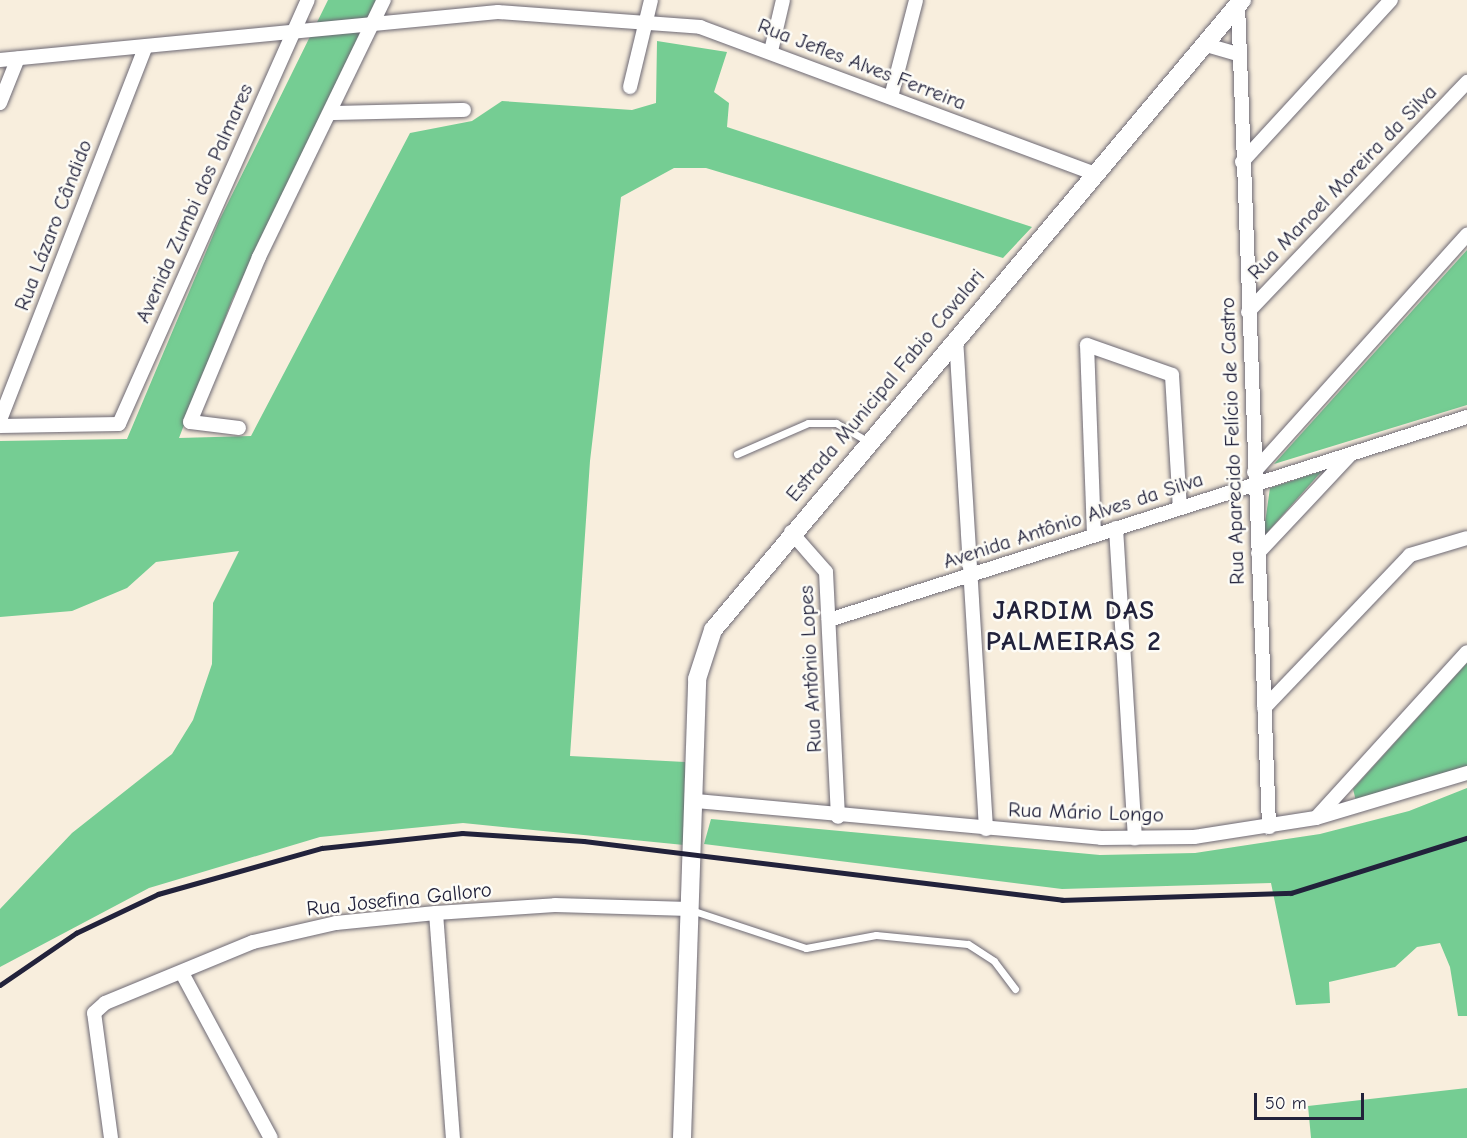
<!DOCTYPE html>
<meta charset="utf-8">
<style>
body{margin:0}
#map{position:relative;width:1467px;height:1138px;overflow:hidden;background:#f8eedd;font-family:"Comic Neue",sans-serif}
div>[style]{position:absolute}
.green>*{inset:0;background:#75cd93}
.roads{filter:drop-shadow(0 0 2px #6d6974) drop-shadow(0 0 2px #6d6974)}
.lane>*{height:7px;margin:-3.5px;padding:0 3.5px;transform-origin:3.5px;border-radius:3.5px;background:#fff}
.street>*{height:14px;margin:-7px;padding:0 7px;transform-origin:7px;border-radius:7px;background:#fff}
.secondary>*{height:18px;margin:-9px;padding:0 9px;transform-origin:9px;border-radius:9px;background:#fff}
.rail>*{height:4.5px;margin:-2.25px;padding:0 2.25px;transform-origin:2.25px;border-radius:2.25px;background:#22223b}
span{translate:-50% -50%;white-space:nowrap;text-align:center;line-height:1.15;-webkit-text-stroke:5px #fdfcf7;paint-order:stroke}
.street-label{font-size:21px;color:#22223b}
.district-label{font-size:27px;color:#22223b;font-weight:700;letter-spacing:1.5px}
.scale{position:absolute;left:1254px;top:1093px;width:110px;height:27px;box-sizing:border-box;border:3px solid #22223b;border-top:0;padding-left:8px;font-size:18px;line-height:21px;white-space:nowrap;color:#22223b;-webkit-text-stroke:4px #fdfcf7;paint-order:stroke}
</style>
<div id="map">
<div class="green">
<div style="clip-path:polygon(328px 0,376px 0,232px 300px,179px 438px,251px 436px,410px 133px,472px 121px,502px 101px,632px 110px,656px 103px,657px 41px,727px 52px,714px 92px,729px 103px,727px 127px,1032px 227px,1003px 258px,706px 168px,674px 168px,621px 197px,590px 461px,570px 756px,685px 762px,684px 845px,463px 823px,320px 837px,149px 888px,0 967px,0 909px,72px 833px,172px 754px,193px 720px,212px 664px,213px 603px,239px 551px,156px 562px,127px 588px,72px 611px,0 617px,0 441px,127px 439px,219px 221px)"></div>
<div style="clip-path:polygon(1467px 250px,1467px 405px,1274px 464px)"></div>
<div style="clip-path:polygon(1322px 471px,1263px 537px,1270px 488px)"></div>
<div style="clip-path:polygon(1467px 663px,1467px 769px,1356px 801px,1353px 789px)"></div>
<div style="clip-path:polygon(1467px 788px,1467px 1016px,1458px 1016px,1450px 967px,1440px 943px,1417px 947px,1395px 967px,1329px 982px,1330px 1003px,1296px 1005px,1271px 883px,1062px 889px,704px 844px,711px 819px,1100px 855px,1195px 853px,1320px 834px,1409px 811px)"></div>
<div style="clip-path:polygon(1467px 1088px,1467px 1138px,1311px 1138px,1308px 1106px)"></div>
</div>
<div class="roads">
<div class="lane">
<div style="left:737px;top:454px;width:77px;rotate:-23.6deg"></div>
<div style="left:808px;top:423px;width:28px"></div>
<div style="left:836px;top:423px;width:36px;rotate:30deg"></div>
<div style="left:691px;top:910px;width:121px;rotate:18.3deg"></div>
<div style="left:806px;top:948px;width:71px;rotate:-10.5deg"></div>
<div style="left:876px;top:935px;width:92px;rotate:5.6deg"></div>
<div style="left:968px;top:944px;width:31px;rotate:33deg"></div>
<div style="left:994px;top:961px;width:35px;rotate:53deg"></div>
</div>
<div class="street">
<div style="left:1238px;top:4px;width:824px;rotate:87.84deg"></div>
<div style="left:1203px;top:44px;width:35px;rotate:16deg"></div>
<div style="left:771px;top:51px;width:52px;rotate:-76.8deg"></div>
<div style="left:0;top:60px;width:500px;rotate:-5.51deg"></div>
<div style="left:498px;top:12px;width:203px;rotate:4.2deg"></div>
<div style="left:700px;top:27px;width:419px;rotate:20.4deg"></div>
<div style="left:630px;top:87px;width:89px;rotate:-76.4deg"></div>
<div style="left:891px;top:97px;width:100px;rotate:-75.5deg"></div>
<div style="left:0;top:103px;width:48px;rotate:-68.2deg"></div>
<div style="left:331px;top:113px;width:133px;rotate:-1.3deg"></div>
<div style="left:1242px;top:162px;width:220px;rotate:-47.4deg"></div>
<div style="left:1248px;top:312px;width:318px;rotate:-46.4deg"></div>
<div style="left:956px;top:338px;width:492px;rotate:86.5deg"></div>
<div style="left:0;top:420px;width:401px;rotate:-68.7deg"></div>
<div style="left:0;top:426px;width:119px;rotate:-1deg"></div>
<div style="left:119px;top:424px;width:464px;rotate:-66deg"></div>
<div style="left:239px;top:428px;width:49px;rotate:-173deg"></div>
<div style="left:190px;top:422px;width:179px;rotate:-67.3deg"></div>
<div style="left:259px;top:257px;width:286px;rotate:-64.1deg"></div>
<div style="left:1254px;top:472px;width:319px;rotate:-48.1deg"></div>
<div style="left:1116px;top:528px;width:311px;rotate:86.5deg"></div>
<div style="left:791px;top:532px;width:53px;rotate:48.8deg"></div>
<div style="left:826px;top:572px;width:245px;rotate:87.2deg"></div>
<div style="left:1094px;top:535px;width:190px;rotate:-92.1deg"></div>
<div style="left:1087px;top:345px;width:90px;rotate:19.4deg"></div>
<div style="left:1172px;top:375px;width:133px;rotate:86.6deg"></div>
<div style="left:1258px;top:553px;width:134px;rotate:-46.8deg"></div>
<div style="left:829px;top:620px;width:670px;rotate:-17.65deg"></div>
<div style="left:1264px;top:708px;width:211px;rotate:-46.3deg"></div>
<div style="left:1410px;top:555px;width:59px;rotate:-16.6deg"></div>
<div style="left:696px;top:801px;width:407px;rotate:5.2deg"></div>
<div style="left:1101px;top:838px;width:93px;rotate:-0.6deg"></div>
<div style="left:1194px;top:837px;width:123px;rotate:-8.9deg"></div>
<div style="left:1316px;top:818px;width:158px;rotate:-16.6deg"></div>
<div style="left:1316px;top:818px;width:224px;rotate:-47.7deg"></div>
<div style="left:436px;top:913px;width:226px;rotate:85.7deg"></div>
<div style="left:182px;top:973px;width:187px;rotate:61.7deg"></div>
<div style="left:111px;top:1138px;width:126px;rotate:-97.7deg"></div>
<div style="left:94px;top:1013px;width:15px;rotate:-42deg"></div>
<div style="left:105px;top:1003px;width:160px;rotate:-22.4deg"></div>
<div style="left:253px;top:942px;width:85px;rotate:-12.9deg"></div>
<div style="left:336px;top:923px;width:100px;rotate:-5.7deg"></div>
<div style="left:436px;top:913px;width:119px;rotate:-3.8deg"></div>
<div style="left:555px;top:905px;width:134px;rotate:1.7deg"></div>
</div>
<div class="secondary">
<div style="left:682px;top:1138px;width:459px;rotate:-88.1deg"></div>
<div style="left:697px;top:679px;width:52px;rotate:-71.9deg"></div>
<div style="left:713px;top:630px;width:823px;rotate:-49.98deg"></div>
</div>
</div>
<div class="rail">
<div style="left:0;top:985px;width:92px;rotate:-34.4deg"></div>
<div style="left:76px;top:933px;width:91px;rotate:-25.4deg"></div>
<div style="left:158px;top:894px;width:170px;rotate:-15.7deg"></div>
<div style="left:322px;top:848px;width:141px;rotate:-6.1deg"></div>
<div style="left:462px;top:833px;width:122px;rotate:3.8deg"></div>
<div style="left:584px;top:841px;width:482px;rotate:7deg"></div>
<div style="left:1062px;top:900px;width:229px;rotate:-1.8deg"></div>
<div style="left:1291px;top:893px;width:184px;rotate:-17.4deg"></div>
</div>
<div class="street-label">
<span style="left:862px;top:64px;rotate:21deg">Rua Jefles Alves Ferreira</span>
<span style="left:1342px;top:182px;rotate:-46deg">Rua Manoel Moreira da Silva</span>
<span style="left:194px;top:203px;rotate:-66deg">Avenida Zumbi dos Palmares</span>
<span style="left:53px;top:225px;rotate:-69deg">Rua Lázaro Cândido</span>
<span style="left:885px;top:385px;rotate:-50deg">Estrada Municipal Fabio Cavalari</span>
<span style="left:1232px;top:441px;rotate:-92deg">Rua Aparecido Felício de Castro</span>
<span style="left:1073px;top:520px;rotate:-18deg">Avenida Antônio Alves da Silva</span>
<span style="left:810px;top:669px;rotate:-93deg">Rua Antônio Lopes</span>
<span style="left:1086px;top:812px;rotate:2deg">Rua Mário Longo</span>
<span style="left:399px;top:899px;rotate:-6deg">Rua Josefina Galloro</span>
</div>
<div class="district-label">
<span style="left:1074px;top:626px">JARDIM DAS<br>PALMEIRAS 2</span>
</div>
<div class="scale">50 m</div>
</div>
